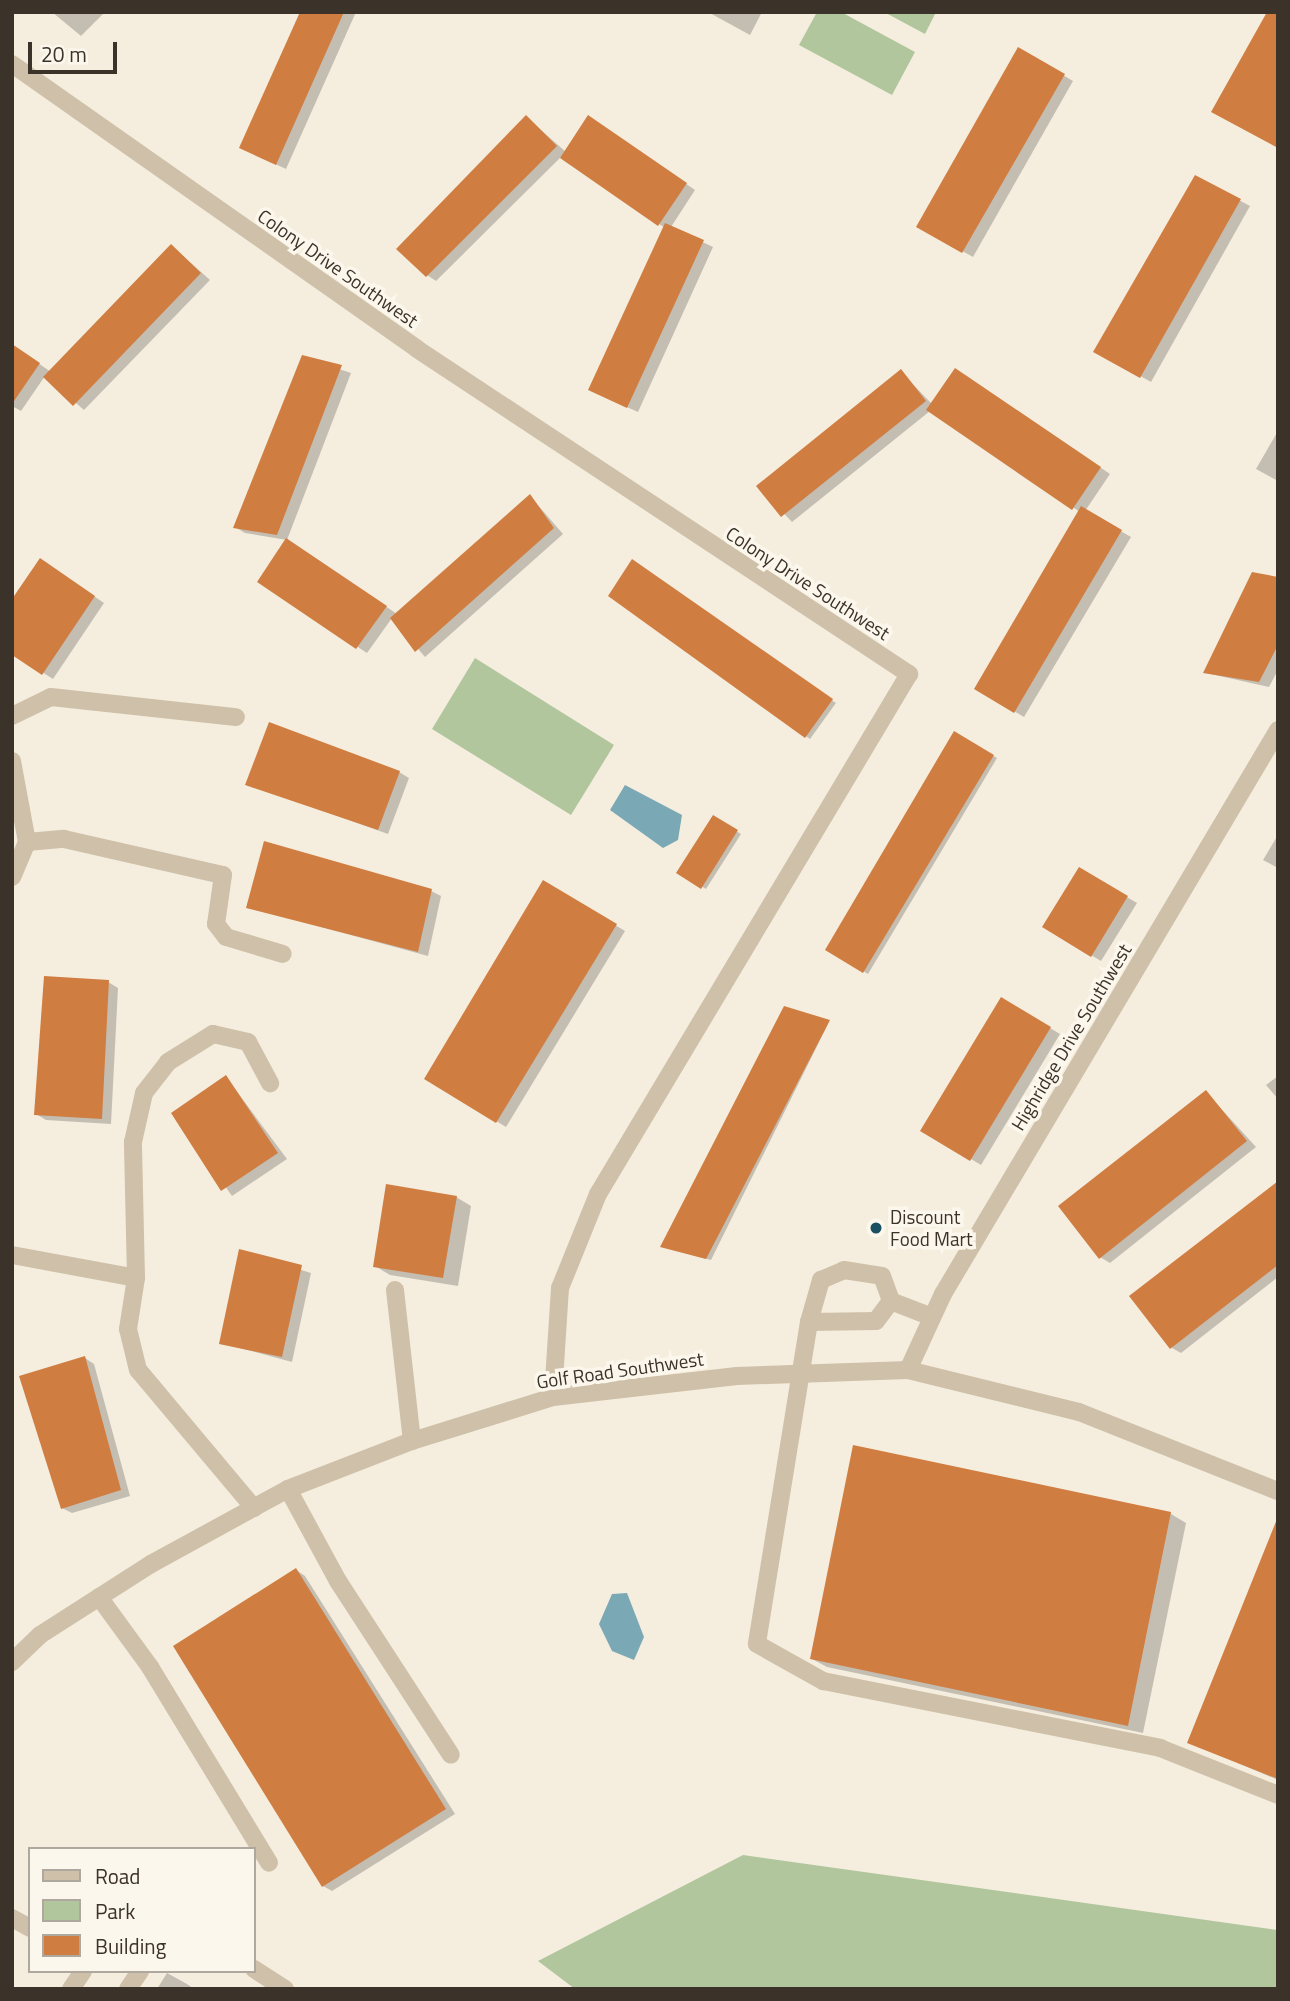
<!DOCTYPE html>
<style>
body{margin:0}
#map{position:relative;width:1290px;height:2001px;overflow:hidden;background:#f5eedf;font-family:"Titillium Web",sans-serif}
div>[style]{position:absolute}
.green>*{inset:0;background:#b1c69d}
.water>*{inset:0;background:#7ba8b5}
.shadow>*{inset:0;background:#0003}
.building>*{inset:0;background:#d07d41}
.minor>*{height:18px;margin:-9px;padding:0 9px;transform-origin:9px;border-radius:9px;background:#cfc1a9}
.dots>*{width:19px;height:19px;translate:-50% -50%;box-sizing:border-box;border:4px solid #fcf7ec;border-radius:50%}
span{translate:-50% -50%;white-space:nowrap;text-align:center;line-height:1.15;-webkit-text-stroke:7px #fcf7ec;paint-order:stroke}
.street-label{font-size:19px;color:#3b3229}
.poi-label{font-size:19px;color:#3b3229}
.left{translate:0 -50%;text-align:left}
.frame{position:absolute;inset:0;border:14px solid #3b3229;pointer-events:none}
.legend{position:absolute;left:28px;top:1847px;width:228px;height:126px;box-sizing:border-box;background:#fcf7ec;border:2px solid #afa89e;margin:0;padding:9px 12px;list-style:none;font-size:21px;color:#3b3229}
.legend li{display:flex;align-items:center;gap:14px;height:35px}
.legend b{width:35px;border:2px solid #afa89e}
.scale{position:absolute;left:28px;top:42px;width:89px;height:32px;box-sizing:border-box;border:4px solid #3b3229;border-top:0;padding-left:9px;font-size:21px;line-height:24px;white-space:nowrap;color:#3b3229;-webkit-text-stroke:5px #fcf7ec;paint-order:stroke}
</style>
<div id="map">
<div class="green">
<div style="clip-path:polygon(817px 12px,841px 12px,915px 52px,892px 95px,799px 45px)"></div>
<div style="clip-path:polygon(884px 12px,936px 12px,925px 34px)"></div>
<div style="clip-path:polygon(475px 658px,614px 745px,571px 815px,432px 729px)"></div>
<div style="clip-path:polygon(743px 1855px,1278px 1930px,1278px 1989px,575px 1989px,538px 1961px)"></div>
</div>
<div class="water">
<div style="clip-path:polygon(625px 785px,682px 815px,678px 840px,663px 848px,610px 810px)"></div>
<div style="clip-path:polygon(627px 1593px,644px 1637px,634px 1660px,612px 1651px,599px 1624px,612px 1594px)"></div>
</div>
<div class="shadow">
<div style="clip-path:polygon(52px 12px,105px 12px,81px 36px)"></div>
<div style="clip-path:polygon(302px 12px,356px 12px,286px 169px,251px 153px)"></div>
<div style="clip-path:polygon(708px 12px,762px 12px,750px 35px)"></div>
<div style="clip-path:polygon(1019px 49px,1073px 81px,973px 257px,919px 227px)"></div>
<div style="clip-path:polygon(526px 117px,566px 152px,598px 123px,695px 190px,671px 227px,713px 247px,638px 412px,600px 395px,665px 228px,561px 157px,436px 281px,427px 275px)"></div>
<div style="clip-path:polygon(1196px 177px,1250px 206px,1151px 382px,1096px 351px)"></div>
<div style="clip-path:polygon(172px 246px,210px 280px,84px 410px,45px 376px,21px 411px,12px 406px,12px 345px,51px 372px)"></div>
<div style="clip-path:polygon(303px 357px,351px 373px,287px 540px,245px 533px,235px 527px)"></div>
<div style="clip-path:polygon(901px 372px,932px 404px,965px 375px,1110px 474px,1085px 511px,1131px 537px,1024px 717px,976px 689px,1080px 512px,930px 411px,792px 522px,758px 486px)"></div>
<div style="clip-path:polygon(1278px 431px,1278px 481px,1256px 469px)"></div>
<div style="clip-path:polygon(530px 496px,563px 534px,425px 657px,392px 618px,367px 653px,259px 582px,297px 546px,397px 614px)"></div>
<div style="clip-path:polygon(637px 563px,836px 703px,810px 739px,611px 596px)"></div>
<div style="clip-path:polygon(50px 566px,104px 603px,53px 679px,12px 653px)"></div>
<div style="clip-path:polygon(1278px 579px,1278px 670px,1269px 687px,1206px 673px)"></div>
<div style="clip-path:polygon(955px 734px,997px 758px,868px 974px,827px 949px)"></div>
<div style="clip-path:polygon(399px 772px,409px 778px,388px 834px,248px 784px)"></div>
<div style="clip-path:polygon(713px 817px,741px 834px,706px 889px,678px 872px)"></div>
<div style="clip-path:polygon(1278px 835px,1278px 868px,1263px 860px)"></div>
<div style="clip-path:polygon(1079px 869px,1137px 903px,1101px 961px,1044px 927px)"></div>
<div style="clip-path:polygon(544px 882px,625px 931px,506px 1127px,426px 1078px)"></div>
<div style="clip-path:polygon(431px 891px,441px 896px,428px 956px,248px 907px)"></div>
<div style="clip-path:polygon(108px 982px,118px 988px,111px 1124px,46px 1120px,36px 1114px)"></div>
<div style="clip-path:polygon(1002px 999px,1060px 1034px,981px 1165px,923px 1130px)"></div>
<div style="clip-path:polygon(829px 1022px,711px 1260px,666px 1248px)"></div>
<div style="clip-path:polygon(1278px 1076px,1278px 1099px,1266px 1085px)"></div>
<div style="clip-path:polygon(226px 1077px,287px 1159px,232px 1196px,173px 1113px)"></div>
<div style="clip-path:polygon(1206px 1092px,1256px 1147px,1110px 1263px,1100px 1257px)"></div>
<div style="clip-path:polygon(1278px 1184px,1278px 1277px,1181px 1353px,1172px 1348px)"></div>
<div style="clip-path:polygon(456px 1197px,471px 1206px,458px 1286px,390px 1275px,375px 1266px)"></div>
<div style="clip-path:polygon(240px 1251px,311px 1273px,292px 1362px,221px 1343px)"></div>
<div style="clip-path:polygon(85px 1358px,94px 1364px,130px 1496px,72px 1513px,62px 1508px)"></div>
<div style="clip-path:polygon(854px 1447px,1171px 1514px,1186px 1523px,1143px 1733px,827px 1667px,812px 1659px)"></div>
<div style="clip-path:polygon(1278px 1547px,1278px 1780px,1189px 1742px)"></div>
<div style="clip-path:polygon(296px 1570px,305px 1576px,455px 1814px,332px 1891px,323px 1886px)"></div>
<div style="clip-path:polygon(167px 1973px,187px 1984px,194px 1989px,157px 1989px)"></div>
</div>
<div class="building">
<div style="clip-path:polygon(300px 12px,344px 12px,276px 165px,239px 148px)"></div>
<div style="clip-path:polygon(1267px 12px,1278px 12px,1278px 148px,1211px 112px)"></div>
<div style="clip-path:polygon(1018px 47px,1065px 74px,962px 253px,916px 227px)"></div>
<div style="clip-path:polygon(526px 115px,557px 146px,426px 277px,396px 249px)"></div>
<div style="clip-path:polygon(588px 115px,687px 183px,658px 226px,560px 158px)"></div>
<div style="clip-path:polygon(1195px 175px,1241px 199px,1140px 378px,1093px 352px)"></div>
<div style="clip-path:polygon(665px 223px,704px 240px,627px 408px,588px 390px)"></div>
<div style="clip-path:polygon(171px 244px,201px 273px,73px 406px,43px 377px)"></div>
<div style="clip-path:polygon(12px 344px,40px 363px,12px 404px)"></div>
<div style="clip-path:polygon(302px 355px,342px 365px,277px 535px,233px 528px)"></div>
<div style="clip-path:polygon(955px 368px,1101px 467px,1072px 510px,926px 410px)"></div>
<div style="clip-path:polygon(901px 369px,926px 401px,781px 517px,756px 486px)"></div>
<div style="clip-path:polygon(530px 494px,554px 528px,415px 652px,390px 618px)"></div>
<div style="clip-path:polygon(1081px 506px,1122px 530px,1014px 713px,974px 689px)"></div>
<div style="clip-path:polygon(286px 538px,387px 606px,356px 649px,257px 582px)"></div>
<div style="clip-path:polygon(40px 558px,95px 596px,42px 675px,12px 655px,12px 599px)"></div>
<div style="clip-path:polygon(632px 559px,833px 699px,805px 738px,608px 596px)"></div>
<div style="clip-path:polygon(1252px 572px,1278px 577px,1278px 645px,1259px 682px,1203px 673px)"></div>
<div style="clip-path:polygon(269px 722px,400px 771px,378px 830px,245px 785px)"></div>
<div style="clip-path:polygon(954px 731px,994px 755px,863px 973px,825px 950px)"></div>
<div style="clip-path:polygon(713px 815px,738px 830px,701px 889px,676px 873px)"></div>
<div style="clip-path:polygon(264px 841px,432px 889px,418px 952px,246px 908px)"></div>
<div style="clip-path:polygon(1079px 867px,1128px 896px,1091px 957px,1042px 927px)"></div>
<div style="clip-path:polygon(543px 880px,617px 924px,496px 1123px,424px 1079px)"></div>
<div style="clip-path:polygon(44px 976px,109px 980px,102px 1119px,34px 1115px)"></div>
<div style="clip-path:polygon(1001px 997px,1051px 1027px,970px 1161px,920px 1131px)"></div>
<div style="clip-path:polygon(784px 1006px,830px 1020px,706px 1259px,660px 1247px)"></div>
<div style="clip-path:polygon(226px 1075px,278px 1153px,221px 1191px,171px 1113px)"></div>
<div style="clip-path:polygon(1206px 1090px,1247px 1141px,1099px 1259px,1058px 1206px)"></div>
<div style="clip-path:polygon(1278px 1181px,1278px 1265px,1170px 1349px,1129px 1296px)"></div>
<div style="clip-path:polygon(386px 1184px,457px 1196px,443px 1278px,373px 1267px)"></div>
<div style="clip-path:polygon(239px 1249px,302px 1265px,282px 1357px,219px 1344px)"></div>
<div style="clip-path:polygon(85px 1356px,121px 1490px,61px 1509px,19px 1376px)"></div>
<div style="clip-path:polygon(853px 1445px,1171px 1512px,1128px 1726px,810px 1659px)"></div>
<div style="clip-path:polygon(1277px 1519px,1278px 1519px,1278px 1779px,1187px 1743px)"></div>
<div style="clip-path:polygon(296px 1568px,446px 1809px,322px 1887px,173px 1646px)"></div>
</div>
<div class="minor">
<div style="left:12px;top:64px;width:495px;rotate:35.1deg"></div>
<div style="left:417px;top:349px;width:590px;rotate:33.45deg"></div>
<div style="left:909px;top:674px;width:606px;rotate:120.88deg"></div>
<div style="left:598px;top:1194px;width:101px;rotate:112deg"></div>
<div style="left:560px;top:1288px;width:109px;rotate:93.7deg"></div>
<div style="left:12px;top:716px;width:43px;rotate:-26deg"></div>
<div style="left:51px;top:697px;width:186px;rotate:6.2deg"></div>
<div style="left:12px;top:761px;width:82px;rotate:79.5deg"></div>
<div style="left:27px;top:842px;width:38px;rotate:113deg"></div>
<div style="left:27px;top:842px;width:37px;rotate:-5deg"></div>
<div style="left:64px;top:839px;width:163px;rotate:12.8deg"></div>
<div style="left:223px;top:875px;width:49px;rotate:98.1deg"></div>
<div style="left:216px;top:924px;width:16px;rotate:52deg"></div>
<div style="left:226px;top:937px;width:59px;rotate:16.6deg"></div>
<div style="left:12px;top:1255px;width:126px;rotate:10.5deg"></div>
<div style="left:395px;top:1290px;width:152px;rotate:83.6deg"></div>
<div style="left:932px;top:1317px;width:44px;rotate:-158.7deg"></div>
<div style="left:891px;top:1301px;width:25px;rotate:127deg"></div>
<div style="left:876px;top:1321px;width:67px;rotate:179.1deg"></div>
<div style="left:809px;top:1322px;width:326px;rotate:99.2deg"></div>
<div style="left:757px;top:1644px;width:76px;rotate:29.3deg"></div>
<div style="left:823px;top:1681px;width:344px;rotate:11.2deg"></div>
<div style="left:1160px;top:1748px;width:127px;rotate:21.7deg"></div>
<div style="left:809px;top:1322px;width:44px;rotate:-74.1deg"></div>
<div style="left:821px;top:1280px;width:25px;rotate:-23deg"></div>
<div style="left:844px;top:1270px;width:38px;rotate:9deg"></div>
<div style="left:882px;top:1276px;width:27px;rotate:70deg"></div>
<div style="left:908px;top:1370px;width:84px;rotate:-65.3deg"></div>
<div style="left:943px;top:1294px;width:656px;rotate:-59.29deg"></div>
<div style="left:288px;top:1489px;width:105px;rotate:61.5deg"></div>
<div style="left:338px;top:1581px;width:207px;rotate:57deg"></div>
<div style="left:254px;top:1508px;width:180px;rotate:-130deg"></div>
<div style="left:138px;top:1370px;width:42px;rotate:-103.7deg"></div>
<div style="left:128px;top:1329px;width:52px;rotate:-81.1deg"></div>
<div style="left:136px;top:1278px;width:136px;rotate:-91.3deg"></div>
<div style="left:133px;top:1142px;width:50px;rotate:-77.3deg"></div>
<div style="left:144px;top:1093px;width:39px;rotate:-52deg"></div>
<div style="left:168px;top:1062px;width:53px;rotate:-31.9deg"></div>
<div style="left:213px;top:1034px;width:36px;rotate:13deg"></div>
<div style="left:248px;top:1042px;width:47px;rotate:61.8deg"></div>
<div style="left:99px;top:1597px;width:87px;rotate:53.9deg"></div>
<div style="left:150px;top:1667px;width:229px;rotate:58.7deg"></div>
<div style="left:12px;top:1662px;width:39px;rotate:-44deg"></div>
<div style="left:40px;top:1635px;width:132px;rotate:-32.6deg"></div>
<div style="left:151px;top:1564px;width:156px;rotate:-28.7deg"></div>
<div style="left:288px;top:1489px;width:133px;rotate:-21.2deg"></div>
<div style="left:412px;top:1441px;width:148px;rotate:-17.3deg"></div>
<div style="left:553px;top:1397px;width:185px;rotate:-6.5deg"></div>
<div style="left:737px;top:1376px;width:171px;rotate:-2deg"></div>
<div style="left:908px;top:1370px;width:176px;rotate:13.8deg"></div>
<div style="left:1079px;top:1412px;width:214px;rotate:21.7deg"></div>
<div style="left:12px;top:1918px;width:21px;rotate:29deg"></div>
<div style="left:254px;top:1969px;width:37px;rotate:33deg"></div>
<div style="left:71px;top:1989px;width:22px;rotate:-56deg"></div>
<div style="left:128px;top:1989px;width:22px;rotate:-56deg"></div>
</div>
<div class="dots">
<div style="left:876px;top:1228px;background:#1a5061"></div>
</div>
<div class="street-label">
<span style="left:338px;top:268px;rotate:35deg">Colony Drive Southwest</span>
<span style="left:808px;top:583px;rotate:33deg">Colony Drive Southwest</span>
<span style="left:1071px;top:1037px;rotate:-59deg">Highridge Drive Southwest</span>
<span style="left:620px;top:1370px;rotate:-8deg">Golf Road Southwest</span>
</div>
<div class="poi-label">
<span class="left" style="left:890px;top:1228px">Discount<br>Food Mart</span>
</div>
<div class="frame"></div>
<ul class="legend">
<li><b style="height:9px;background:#cfc1a9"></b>Road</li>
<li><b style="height:19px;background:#b1c69d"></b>Park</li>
<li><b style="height:19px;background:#d07d41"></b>Building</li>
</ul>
<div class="scale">20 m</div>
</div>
